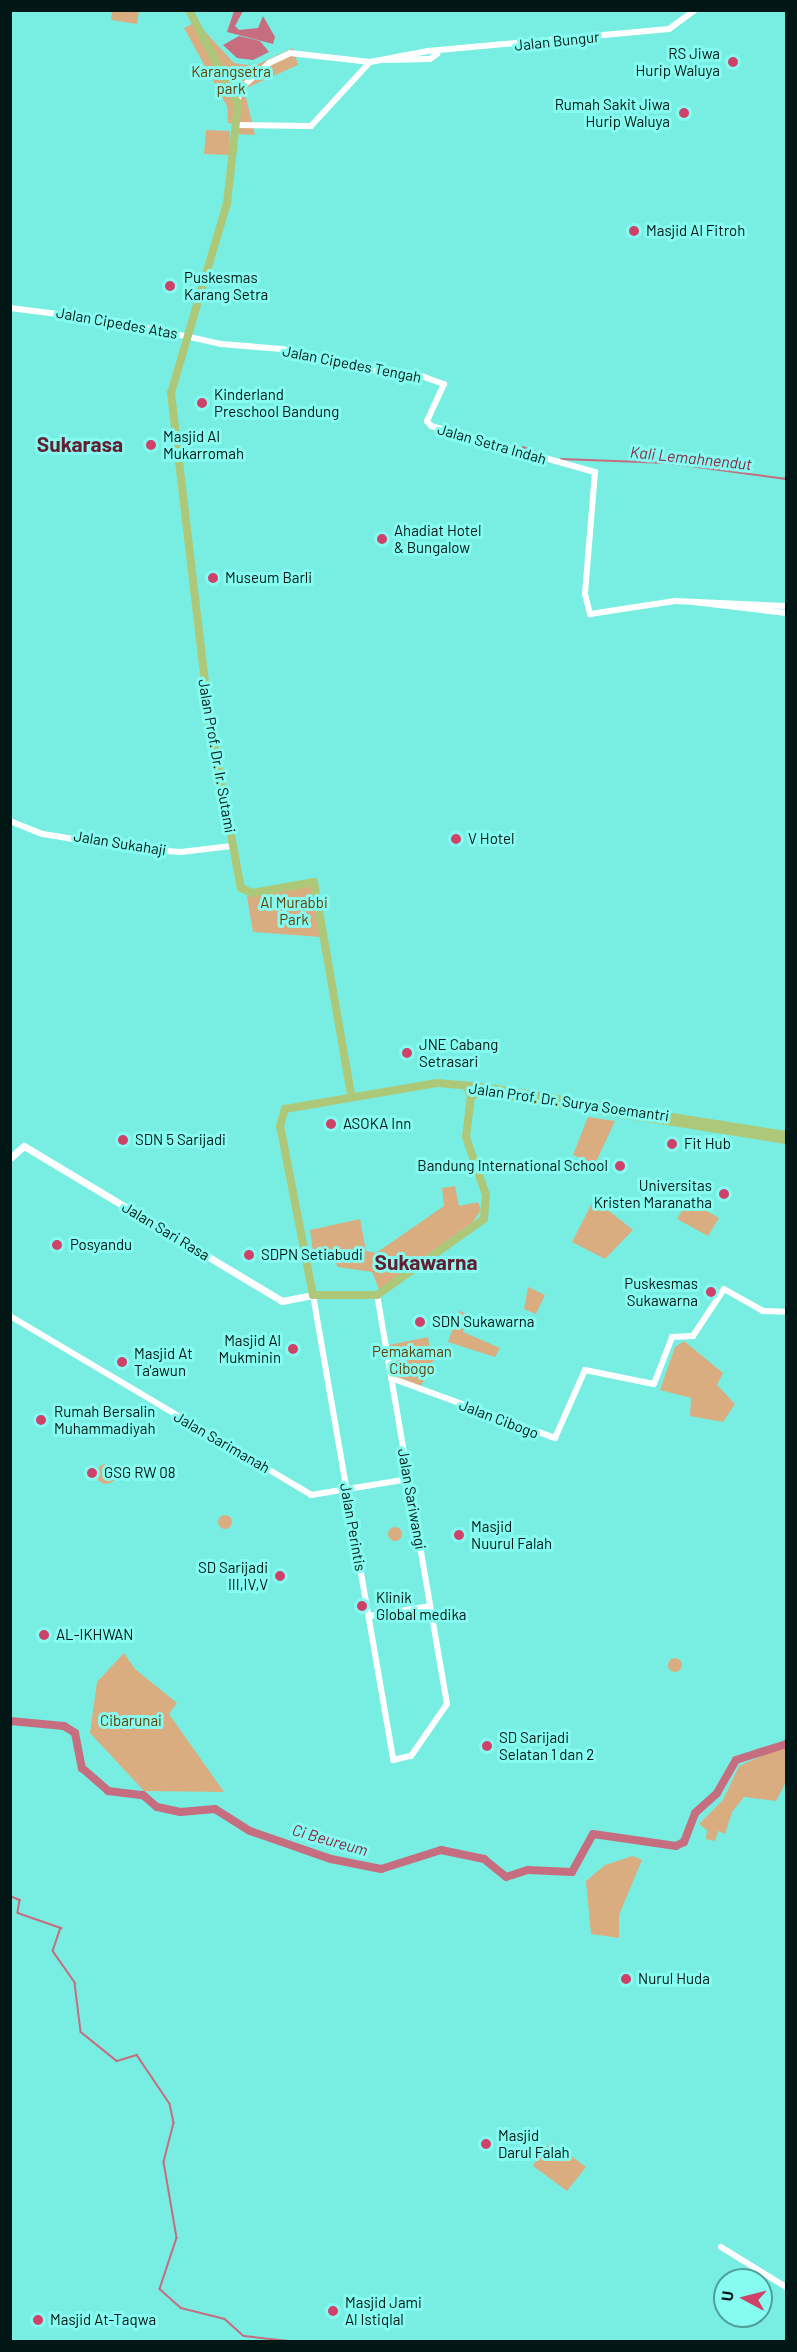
<!DOCTYPE html>
<style>
body{margin:0}
#map{position:relative;width:797px;height:2352px;overflow:hidden;background:#78eee3;font-family:Barlow,sans-serif}
div>[style]{position:absolute}
.green>*{inset:0;background:#d9ad80}
.round{border-radius:50%}
.water>*{inset:0;background:#c66d7f}
.stream>*{height:1.5px;margin:-0.75px;padding:0 0.75px;transform-origin:0.75px;border-radius:0.75px;background:#c66d7f}
.river>*{height:8px;margin:-4px;padding:0 4px;transform-origin:4px;border-radius:4px;background:#c66d7f}
.tertiary>*{height:6px;margin:-3px;padding:0 3px;transform-origin:3px;border-radius:3px;background:#fff}
.secondary>*{height:7px;margin:-3.5px;padding:0 3.5px;transform-origin:3.5px;border-radius:3.5px;background:#fff}
.primary>*{height:8px;margin:-4px;padding:0 4px;transform-origin:4px;border-radius:4px;background:#aec87a}
.dots>*{width:16px;height:16px;translate:-50% -50%;box-sizing:border-box;border:3px solid #86fcf1;border-radius:50%}
span{translate:-50% -50%;white-space:nowrap;text-align:center;line-height:1.15;-webkit-text-stroke:6px #86fcf1;paint-order:stroke}
.street-label{font-size:15px;color:#001715}
.poi-label{font-size:15px;color:#001715}
.right{translate:-100% -50%;text-align:right}
.left{translate:0 -50%;text-align:left}
.park-label{font-size:15px;color:#663d02}
.water-label{font-size:16px;color:#8f2344;font-style:italic}
.district-label{font-size:21px;color:#631e31;font-weight:700}
.frame{position:absolute;inset:0;border:12px solid #001715;pointer-events:none}
.north{position:absolute;left:713px;top:2268px;width:60px;height:60px;box-sizing:border-box;background:#86fcf1;border:2px solid #50a099;border-radius:50%;rotate:277deg;font-size:16px;font-weight:700;line-height:24px;text-align:center;color:#001715}
.north::after{content:'';display:block;margin:auto;width:21px;height:27px;background:#d0416a;clip-path:polygon(50% 0,100% 100%,50% 72%,0 100%)}
</style>
<div id="map">
<div class="green">
<div style="clip-path:polygon(112px 11px,139px 11px,137px 24px,111px 20px)"></div>
<div style="clip-path:polygon(196px 22px,234px 63px,254px 66px,293px 48px,298px 65px,244px 89px,255px 135px,237px 134px,238px 124px,228px 123px,227px 106px,184px 28px)"></div>
<div style="clip-path:polygon(206px 130px,230px 131px,229px 155px,204px 154px)"></div>
<div style="clip-path:polygon(312px 885px,321px 937px,253px 932px,247px 896px)"></div>
<div style="clip-path:polygon(588px 1117px,615px 1121px,595px 1164px,573px 1155px)"></div>
<div style="clip-path:polygon(455px 1186px,459px 1206px,478px 1202px,481px 1210px,473px 1222px,379px 1289px,372px 1272px,338px 1267px,334px 1260px,314px 1260px,310px 1230px,360px 1219px,366px 1251px,376px 1253px,444px 1206px,442px 1188px)"></div>
<div style="clip-path:polygon(594px 1199px,633px 1230px,605px 1259px,572px 1242px)"></div>
<div style="clip-path:polygon(688px 1200px,719px 1218px,708px 1236px,677px 1219px)"></div>
<div style="clip-path:polygon(528px 1287px,545px 1295px,536px 1314px,524px 1309px)"></div>
<div style="clip-path:polygon(459px 1311px,470px 1315px,463px 1332px,500px 1348px,495px 1357px,448px 1342px)"></div>
<div style="clip-path:polygon(428px 1337px,430px 1350px,437px 1353px,421px 1386px,396px 1377px,389px 1345px)"></div>
<div style="clip-path:polygon(684px 1341px,723px 1373px,717px 1385px,735px 1404px,723px 1422px,690px 1416px,691px 1398px,660px 1390px,675px 1347px)"></div>
<div class="round" style="left:96px;top:1464px;width:20px;height:20px"></div>
<div class="round" style="left:218px;top:1515px;width:14px;height:14px"></div>
<div class="round" style="left:388px;top:1527px;width:14px;height:14px"></div>
<div style="clip-path:polygon(124px 1653px,135px 1669px,177px 1703px,169px 1714px,224px 1792px,144px 1791px,90px 1733px,97px 1682px)"></div>
<div class="round" style="left:668px;top:1658px;width:14px;height:14px"></div>
<div style="clip-path:polygon(786px 1745px,786px 1782px,776px 1801px,744px 1797px,732px 1812px,725px 1834px,718px 1831px,715px 1841px,706px 1839px,707px 1830px,699px 1824px,723px 1800px,739px 1766px)"></div>
<div style="clip-path:polygon(633px 1856px,642px 1860px,619px 1915px,619px 1938px,591px 1934px,586px 1881px,605px 1865px)"></div>
<div style="clip-path:polygon(553px 2143px,554px 2152px,566px 2152px,586px 2167px,567px 2191px,533px 2166px,538px 2157px,533px 2154px)"></div>
</div>
<div class="water">
<div style="clip-path:polygon(234px 11px,243px 11px,235px 26px,239px 30px,258px 28px,263px 16px,275px 37px,273px 44px,227px 32px)"></div>
<div style="clip-path:polygon(239px 36px,260px 41px,269px 52px,253px 60px,237px 58px,223px 45px)"></div>
</div>
<div class="stream">
<div style="left:523px;top:447px;width:17px;rotate:21deg"></div>
<div style="left:561px;top:459px;width:107px;rotate:2.1deg"></div>
<div style="left:668px;top:463px;width:119px;rotate:7.7deg"></div>
<div style="left:10px;top:1896px;width:11px;rotate:22deg"></div>
<div style="left:20px;top:1900px;width:13px;rotate:99deg"></div>
<div style="left:18px;top:1913px;width:46px;rotate:19.2deg"></div>
<div style="left:61px;top:1928px;width:24px;rotate:109deg"></div>
<div style="left:53px;top:1951px;width:39px;rotate:55deg"></div>
<div style="left:75px;top:1983px;width:49px;rotate:83deg"></div>
<div style="left:81px;top:2032px;width:46px;rotate:38.9deg"></div>
<div style="left:117px;top:2061px;width:21px;rotate:-17deg"></div>
<div style="left:137px;top:2055px;width:59px;rotate:56deg"></div>
<div style="left:170px;top:2104px;width:19px;rotate:78deg"></div>
<div style="left:174px;top:2123px;width:40px;rotate:104.4deg"></div>
<div style="left:164px;top:2162px;width:77px;rotate:80.3deg"></div>
<div style="left:177px;top:2238px;width:54px;rotate:108.4deg"></div>
<div style="left:160px;top:2289px;width:28px;rotate:42deg"></div>
<div style="left:181px;top:2308px;width:45px;rotate:14deg"></div>
<div style="left:225px;top:2319px;width:25px;rotate:42deg"></div>
<div style="left:244px;top:2336px;width:54px;rotate:6.3deg"></div>
</div>
<div class="river">
<div style="left:10px;top:1721px;width:54px;rotate:5.3deg"></div>
<div style="left:64px;top:1726px;width:13px;rotate:32deg"></div>
<div style="left:75px;top:1733px;width:36px;rotate:79deg"></div>
<div style="left:82px;top:1768px;width:35px;rotate:41deg"></div>
<div style="left:108px;top:1791px;width:35px;rotate:7deg"></div>
<div style="left:143px;top:1795px;width:18px;rotate:41deg"></div>
<div style="left:157px;top:1807px;width:24px;rotate:12deg"></div>
<div style="left:180px;top:1812px;width:35px;rotate:-5deg"></div>
<div style="left:215px;top:1809px;width:41px;rotate:32.2deg"></div>
<div style="left:250px;top:1831px;width:86px;rotate:19.1deg"></div>
<div style="left:331px;top:1859px;width:51px;rotate:11.3deg"></div>
<div style="left:381px;top:1869px;width:63px;rotate:-17.6deg"></div>
<div style="left:441px;top:1850px;width:44px;rotate:11.8deg"></div>
<div style="left:484px;top:1859px;width:28px;rotate:39deg"></div>
<div style="left:506px;top:1877px;width:23px;rotate:-18deg"></div>
<div style="left:528px;top:1870px;width:44px;rotate:2.6deg"></div>
<div style="left:572px;top:1872px;width:43px;rotate:-61.1deg"></div>
<div style="left:593px;top:1834px;width:84px;rotate:8.2deg"></div>
<div style="left:676px;top:1846px;width:9px;rotate:-27deg"></div>
<div style="left:684px;top:1842px;width:31px;rotate:-69deg"></div>
<div style="left:695px;top:1813px;width:30px;rotate:-42deg"></div>
<div style="left:717px;top:1793px;width:38px;rotate:-60deg"></div>
<div style="left:736px;top:1760px;width:52px;rotate:-17.7deg"></div>
</div>
<div class="tertiary">
<div style="left:386px;top:60px;width:44px;rotate:-1.3deg"></div>
<div style="left:430px;top:59px;width:9px;rotate:-36deg"></div>
<div style="left:237px;top:100px;width:15px;rotate:-67deg"></div>
<div style="left:243px;top:86px;width:35px;rotate:-41deg"></div>
<div style="left:269px;top:63px;width:23px;rotate:-25deg"></div>
<div style="left:290px;top:53px;width:81px;rotate:6.4deg"></div>
<div style="left:370px;top:62px;width:59px;rotate:-10.7deg"></div>
<div style="left:428px;top:51px;width:242px;rotate:-5.2deg"></div>
<div style="left:669px;top:29px;width:32px;rotate:-36deg"></div>
<div style="left:238px;top:125px;width:73px;rotate:0.8deg"></div>
<div style="left:311px;top:126px;width:87px;rotate:-47.3deg"></div>
<div style="left:10px;top:308px;width:112px;rotate:7.2deg"></div>
<div style="left:121px;top:322px;width:102px;rotate:12.4deg"></div>
<div style="left:221px;top:344px;width:61px;rotate:4.7deg"></div>
<div style="left:282px;top:349px;width:110px;rotate:13.2deg"></div>
<div style="left:389px;top:374px;width:27px"></div>
<div style="left:416px;top:374px;width:30px;rotate:20deg"></div>
<div style="left:444px;top:384px;width:41px;rotate:114.7deg"></div>
<div style="left:427px;top:421px;width:6px;rotate:51deg"></div>
<div style="left:431px;top:426px;width:170px;rotate:15.7deg"></div>
<div style="left:595px;top:472px;width:122px;rotate:94.7deg"></div>
<div style="left:585px;top:594px;width:21px;rotate:76deg"></div>
<div style="left:590px;top:614px;width:86px;rotate:-8.7deg"></div>
<div style="left:675px;top:601px;width:111px;rotate:2.6deg"></div>
<div style="left:693px;top:602px;width:94px;rotate:6.7deg"></div>
<div style="left:10px;top:821px;width:35px;rotate:22deg"></div>
<div style="left:43px;top:834px;width:93px;rotate:9.3deg"></div>
<div style="left:135px;top:849px;width:46px;rotate:3.7deg"></div>
<div style="left:181px;top:852px;width:51px;rotate:-6.7deg"></div>
<div style="left:313px;top:1295px;width:472px;rotate:80.2deg"></div>
<div style="left:393px;top:1760px;width:18px;rotate:-13deg"></div>
<div style="left:411px;top:1756px;width:63px;rotate:-55.3deg"></div>
<div style="left:447px;top:1704px;width:415px;rotate:-99.7deg"></div>
<div style="left:10px;top:1316px;width:350px;rotate:30.7deg"></div>
<div style="left:311px;top:1495px;width:99px;rotate:-9.3deg"></div>
<div style="left:391px;top:1378px;width:175px;rotate:20.1deg"></div>
<div style="left:555px;top:1438px;width:74px;rotate:-66.2deg"></div>
<div style="left:585px;top:1370px;width:70px;rotate:11.5deg"></div>
<div style="left:654px;top:1384px;width:50px;rotate:-69deg"></div>
<div style="left:672px;top:1337px;width:21px;rotate:-3deg"></div>
<div style="left:693px;top:1336px;width:56px;rotate:-56.6deg"></div>
<div style="left:724px;top:1289px;width:45px;rotate:29.4deg"></div>
<div style="left:763px;top:1311px;width:23px;rotate:2deg"></div>
<div style="left:369px;top:1616px;width:62px;rotate:-9.3deg"></div>
<div style="left:721px;top:2247px;width:76px;rotate:31.6deg"></div>
</div>
<div class="secondary">
<div style="left:10px;top:1158px;width:18px;rotate:-41deg"></div>
<div style="left:24px;top:1146px;width:301px;rotate:31deg"></div>
<div style="left:282px;top:1301px;width:32px;rotate:-11deg"></div>
</div>
<div class="primary">
<div style="left:189px;top:10px;width:106px;rotate:62.5deg"></div>
<div style="left:238px;top:104px;width:100px;rotate:96.3deg"></div>
<div style="left:227px;top:203px;width:198px;rotate:106.4deg"></div>
<div style="left:171px;top:393px;width:325px;rotate:83.3deg"></div>
<div style="left:209px;top:716px;width:175px;rotate:79.5deg"></div>
<div style="left:241px;top:888px;width:12px;rotate:24deg"></div>
<div style="left:252px;top:893px;width:63px;rotate:-10.1deg"></div>
<div style="left:314px;top:882px;width:216px;rotate:80.1deg"></div>
<div style="left:233px;top:86px;width:10px"></div>
<div style="left:467px;top:1087px;width:10px;rotate:66deg"></div>
<div style="left:471px;top:1096px;width:41px;rotate:97deg"></div>
<div style="left:466px;top:1137px;width:61px;rotate:71deg"></div>
<div style="left:486px;top:1195px;width:24px;rotate:95deg"></div>
<div style="left:484px;top:1219px;width:131px;rotate:144.6deg"></div>
<div style="left:377px;top:1295px;width:64px;rotate:180deg"></div>
<div style="left:313px;top:1295px;width:172px;rotate:-101deg"></div>
<div style="left:280px;top:1126px;width:18px;rotate:-74deg"></div>
<div style="left:285px;top:1109px;width:154px;rotate:-9.7deg"></div>
<div style="left:437px;top:1083px;width:46px;rotate:5deg"></div>
<div style="left:483px;top:1087px;width:307px;rotate:9deg"></div>
<div style="left:471px;top:1096px;width:13px;rotate:-18deg"></div>
<div style="left:483px;top:1092px;width:307px;rotate:9deg"></div>
</div>
<div class="dots">
<div style="left:733px;top:62px;background:#d0416a"></div>
<div style="left:684px;top:113px;background:#d0416a"></div>
<div style="left:634px;top:231px;background:#d0416a"></div>
<div style="left:170px;top:286px;background:#d0416a"></div>
<div style="left:202px;top:403px;background:#d0416a"></div>
<div style="left:151px;top:445px;background:#d0416a"></div>
<div style="left:382px;top:539px;background:#d0416a"></div>
<div style="left:213px;top:578px;background:#d0416a"></div>
<div style="left:456px;top:839px;background:#d0416a"></div>
<div style="left:407px;top:1053px;background:#d0416a"></div>
<div style="left:331px;top:1124px;background:#d0416a"></div>
<div style="left:123px;top:1140px;background:#d0416a"></div>
<div style="left:672px;top:1144px;background:#d0416a"></div>
<div style="left:620px;top:1166px;background:#d0416a"></div>
<div style="left:724px;top:1194px;background:#d0416a"></div>
<div style="left:57px;top:1245px;background:#d0416a"></div>
<div style="left:249px;top:1255px;background:#d0416a"></div>
<div style="left:711px;top:1292px;background:#d0416a"></div>
<div style="left:420px;top:1322px;background:#d0416a"></div>
<div style="left:293px;top:1349px;background:#d0416a"></div>
<div style="left:122px;top:1362px;background:#d0416a"></div>
<div style="left:41px;top:1420px;background:#d0416a"></div>
<div style="left:92px;top:1473px;background:#d0416a"></div>
<div style="left:459px;top:1535px;background:#d0416a"></div>
<div style="left:280px;top:1576px;background:#d0416a"></div>
<div style="left:362px;top:1606px;background:#d0416a"></div>
<div style="left:44px;top:1635px;background:#d0416a"></div>
<div style="left:487px;top:1746px;background:#d0416a"></div>
<div style="left:626px;top:1979px;background:#d0416a"></div>
<div style="left:486px;top:2144px;background:#d0416a"></div>
<div style="left:333px;top:2311px;background:#d0416a"></div>
<div style="left:38px;top:2320px;background:#d0416a"></div>
</div>
<div class="street-label">
<span style="left:557px;top:41px;rotate:-6deg">Jalan Bungur</span>
<span style="left:117px;top:323px;rotate:10deg">Jalan Cipedes Atas</span>
<span style="left:352px;top:364px;rotate:11deg">Jalan Cipedes Tengah</span>
<span style="left:492px;top:444px;rotate:16deg">Jalan Setra Indah</span>
<span style="left:217px;top:756px;rotate:80deg">Jalan Prof. Dr. Ir. Sutami</span>
<span style="left:120px;top:843px;rotate:9deg">Jalan Sukahaji</span>
<span style="left:569px;top:1102px;rotate:8deg">Jalan Prof. Dr. Surya Soemantri</span>
<span style="left:166px;top:1231px;rotate:31deg">Jalan Sari Rasa</span>
<span style="left:499px;top:1419px;rotate:21deg">Jalan Cibogo</span>
<span style="left:222px;top:1442px;rotate:30deg">Jalan Sarimanah</span>
<span style="left:412px;top:1499px;rotate:80deg">Jalan Sariwangi</span>
<span style="left:353px;top:1527px;rotate:80deg">Jalan Perintis</span>
</div>
<div class="poi-label">
<span class="right" style="left:720px;top:62px">RS Jiwa<br>Hurip Waluya</span>
<span class="right" style="left:670px;top:113px">Rumah Sakit Jiwa<br>Hurip Waluya</span>
<span class="left" style="left:646px;top:231px">Masjid Al Fitroh</span>
<span class="left" style="left:184px;top:286px">Puskesmas<br>Karang Setra</span>
<span class="left" style="left:214px;top:403px">Kinderland<br>Preschool Bandung</span>
<span class="left" style="left:163px;top:445px">Masjid Al<br>Mukarromah</span>
<span class="left" style="left:394px;top:539px">Ahadiat Hotel<br>&amp; Bungalow</span>
<span class="left" style="left:225px;top:578px">Museum Barli</span>
<span class="left" style="left:468px;top:839px">V Hotel</span>
<span class="left" style="left:419px;top:1053px">JNE Cabang<br>Setrasari</span>
<span class="left" style="left:343px;top:1124px">ASOKA Inn</span>
<span class="left" style="left:135px;top:1140px">SDN 5 Sarijadi</span>
<span class="left" style="left:684px;top:1144px">Fit Hub</span>
<span class="right" style="left:608px;top:1166px">Bandung International School</span>
<span class="right" style="left:712px;top:1194px">Universitas<br>Kristen Maranatha</span>
<span class="left" style="left:70px;top:1245px">Posyandu</span>
<span class="left" style="left:261px;top:1255px">SDPN Setiabudi</span>
<span class="right" style="left:698px;top:1292px">Puskesmas<br>Sukawarna</span>
<span class="left" style="left:432px;top:1322px">SDN Sukawarna</span>
<span class="right" style="left:281px;top:1349px">Masjid Al<br>Mukminin</span>
<span class="left" style="left:134px;top:1362px">Masjid At<br>Ta'awun</span>
<span class="left" style="left:54px;top:1420px">Rumah Bersalin<br>Muhammadiyah</span>
<span class="left" style="left:104px;top:1473px">GSG RW 08</span>
<span class="left" style="left:471px;top:1535px">Masjid<br>Nuurul Falah</span>
<span class="right" style="left:268px;top:1576px">SD Sarijadi<br>III,IV,V</span>
<span class="left" style="left:376px;top:1606px">Klinik<br>Global medika</span>
<span class="left" style="left:56px;top:1635px">AL-IKHWAN</span>
<span class="left" style="left:499px;top:1746px">SD Sarijadi<br>Selatan 1 dan 2</span>
<span class="left" style="left:638px;top:1979px">Nurul Huda</span>
<span class="left" style="left:498px;top:2144px">Masjid<br>Darul Falah</span>
<span class="left" style="left:345px;top:2311px">Masjid Jami<br>Al Istiqlal</span>
<span class="left" style="left:50px;top:2320px">Masjid At-Taqwa</span>
</div>
<div class="park-label">
<span style="left:231px;top:80px">Karangsetra<br>park</span>
<span style="left:294px;top:911px">Al Murabbi<br>Park</span>
<span style="left:412px;top:1360px">Pemakaman<br>Cibogo</span>
<span style="left:131px;top:1721px">Cibarunai</span>
</div>
<div class="water-label">
<span style="left:691px;top:458px;rotate:6deg">Kali Lemahnendut</span>
<span style="left:330px;top:1840px;rotate:16deg">Ci Beureum</span>
</div>
<div class="district-label">
<span style="left:80px;top:444px">Sukarasa</span>
<span style="left:426px;top:1262px">Sukawarna</span>
</div>
<div class="frame"></div>
<div class="north">U</div>
</div>
